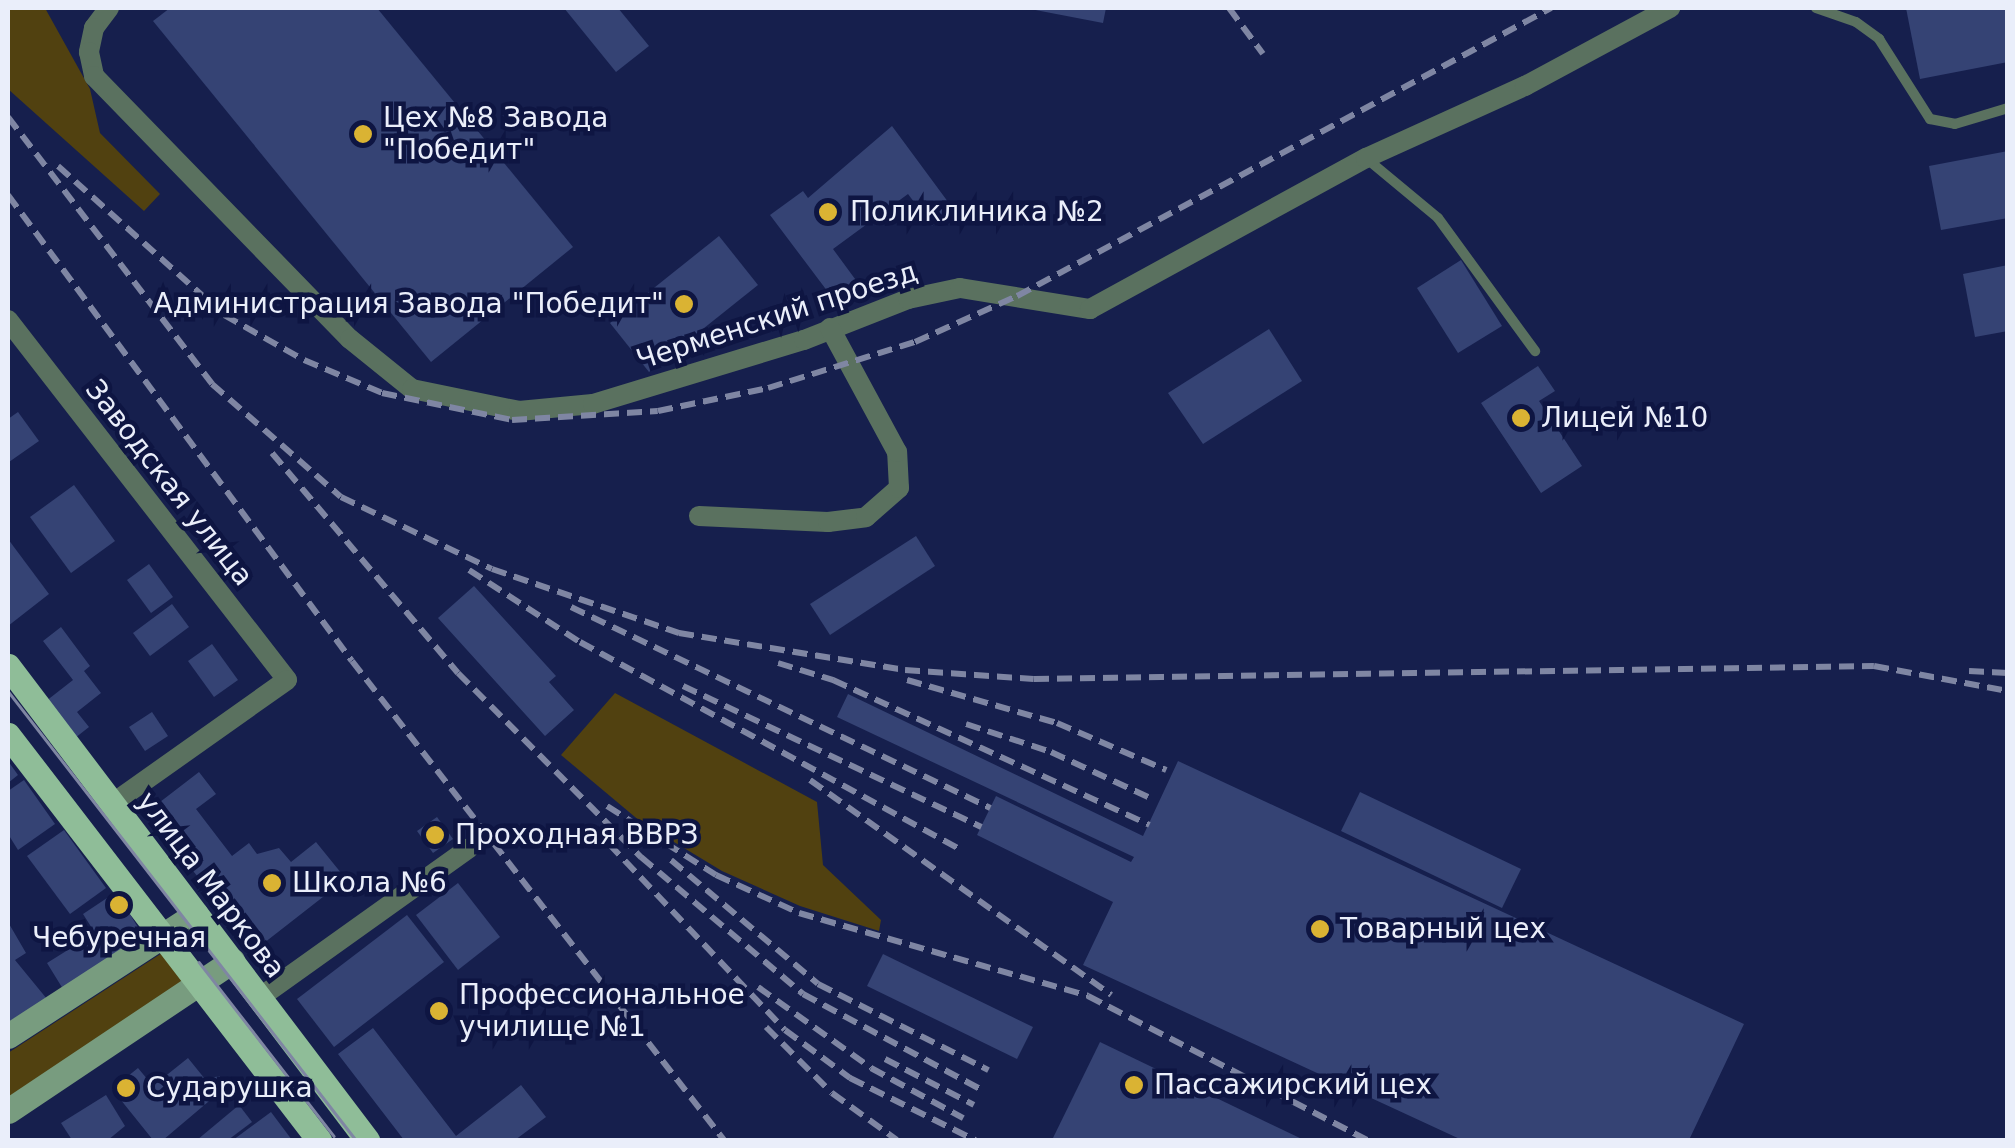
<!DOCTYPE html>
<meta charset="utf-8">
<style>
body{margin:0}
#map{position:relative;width:2015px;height:1148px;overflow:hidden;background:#161f4d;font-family:"DejaVu Sans",sans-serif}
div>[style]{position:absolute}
.green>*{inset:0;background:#514110}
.building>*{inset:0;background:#354374}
.lane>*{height:10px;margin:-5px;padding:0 5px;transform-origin:5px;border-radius:5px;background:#5a715f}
.street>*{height:20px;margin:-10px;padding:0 10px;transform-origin:10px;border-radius:10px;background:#5a715f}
.secondary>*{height:25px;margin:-12.5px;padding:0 12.5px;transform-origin:12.5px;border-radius:12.5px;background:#789c7f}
.primary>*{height:25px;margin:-12.5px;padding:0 12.5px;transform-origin:12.5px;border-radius:12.5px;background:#8fbd98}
.tram>*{height:2.5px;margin:-1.25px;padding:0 1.25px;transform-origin:1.25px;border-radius:1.25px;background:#7f86a3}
.rail>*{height:6px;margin-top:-3px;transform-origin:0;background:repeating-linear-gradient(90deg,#7f86a3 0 15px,transparent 0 23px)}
.dots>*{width:28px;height:28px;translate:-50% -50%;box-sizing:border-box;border:5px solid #0e1542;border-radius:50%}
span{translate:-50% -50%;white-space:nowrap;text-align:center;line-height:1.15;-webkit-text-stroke:9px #0e1542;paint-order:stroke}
.poi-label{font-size:28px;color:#eaeefa}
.left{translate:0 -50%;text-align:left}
.right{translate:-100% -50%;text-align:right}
.street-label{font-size:28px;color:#eaeefa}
.frame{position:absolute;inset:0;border:10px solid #eaeefa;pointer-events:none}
</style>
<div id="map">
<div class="green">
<div style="clip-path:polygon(8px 8px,45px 8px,90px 89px,100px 133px,160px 194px,144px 211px,8px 89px)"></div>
<div style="clip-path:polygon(615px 693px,817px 802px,823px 865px,881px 920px,879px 931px,800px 906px,722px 871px,641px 822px,561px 755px)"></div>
<div style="clip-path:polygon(162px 953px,185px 984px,8px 1098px,8px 1053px)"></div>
</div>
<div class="building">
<div style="clip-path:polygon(170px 8px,377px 8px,573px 247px,431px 362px,153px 21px)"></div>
<div style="clip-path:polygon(564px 8px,618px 8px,649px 46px,616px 72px)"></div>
<div style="clip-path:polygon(1025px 8px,1106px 8px,1103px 23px)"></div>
<div style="clip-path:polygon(1906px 8px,2008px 8px,2008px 62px,1920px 79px)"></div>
<div style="clip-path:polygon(892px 126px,954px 210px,932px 226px,908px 194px,833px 249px,858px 283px,834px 300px,770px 215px,803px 191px,808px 198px)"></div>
<div style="clip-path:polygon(2008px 151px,2008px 218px,1941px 230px,1929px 166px)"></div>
<div style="clip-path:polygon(719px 236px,758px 285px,649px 372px,610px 323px)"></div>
<div style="clip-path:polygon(1461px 260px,1502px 326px,1458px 353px,1417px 288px)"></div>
<div style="clip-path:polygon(2008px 265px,2008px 331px,1975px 337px,1963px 274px)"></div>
<div style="clip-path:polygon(1269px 329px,1302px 381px,1203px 444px,1168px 393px)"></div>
<div style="clip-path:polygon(1538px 366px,1555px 391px,1539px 401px,1582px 466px,1541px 493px,1481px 403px)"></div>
<div style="clip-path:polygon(18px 412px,39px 441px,9px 462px,8px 419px)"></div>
<div style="clip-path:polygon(74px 485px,115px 541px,71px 573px,30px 517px)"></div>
<div style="clip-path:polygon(916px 536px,935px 566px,830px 635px,810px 604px)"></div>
<div style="clip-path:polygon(8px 539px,49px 594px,8px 626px)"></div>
<div style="clip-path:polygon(149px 564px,173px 597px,151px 613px,127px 580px)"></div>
<div style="clip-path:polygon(474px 586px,556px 676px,549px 682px,574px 710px,545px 736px,438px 618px)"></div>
<div style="clip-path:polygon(172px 604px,189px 627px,150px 656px,133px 633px)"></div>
<div style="clip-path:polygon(61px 627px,90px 666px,84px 671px,101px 693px,77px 712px,89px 727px,70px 742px,41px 705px,73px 680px,43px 641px)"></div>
<div style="clip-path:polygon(212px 644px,238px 680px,214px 697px,188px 661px)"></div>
<div style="clip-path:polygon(848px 694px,1143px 836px,1178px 761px,1744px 1024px,1689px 1140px,1462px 1140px,1083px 965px,1113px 902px,977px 835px,996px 796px,1131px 862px,1134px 857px,837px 717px)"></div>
<div style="clip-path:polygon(152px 712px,168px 736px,145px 751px,129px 727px)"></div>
<div style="clip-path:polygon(8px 761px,18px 775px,8px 783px)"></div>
<div style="clip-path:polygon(199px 772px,216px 794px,196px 809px,232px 856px,249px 843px,257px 854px,279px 848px,291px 862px,316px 842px,346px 879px,255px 950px,147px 812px)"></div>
<div style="clip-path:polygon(24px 780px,55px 824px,18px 850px,8px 834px,8px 791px)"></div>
<div style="clip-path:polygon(1360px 792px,1521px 869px,1502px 908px,1341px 831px)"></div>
<div style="clip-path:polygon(437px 817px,453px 839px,433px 853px,417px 831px)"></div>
<div style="clip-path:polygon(64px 830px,106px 888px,70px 914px,27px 856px)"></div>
<div style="clip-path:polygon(458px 883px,500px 937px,458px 970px,416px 915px)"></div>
<div style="clip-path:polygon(116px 892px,144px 937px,63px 989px,47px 963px,95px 933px,83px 914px)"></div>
<div style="clip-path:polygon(407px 915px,444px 962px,334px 1047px,297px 999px)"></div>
<div style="clip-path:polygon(8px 922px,26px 953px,15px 960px,47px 999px,8px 1022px)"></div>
<div style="clip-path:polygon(883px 954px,1033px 1027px,1017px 1059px,867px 986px)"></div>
<div style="clip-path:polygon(373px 1028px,456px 1136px,521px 1085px,546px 1117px,515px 1140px,404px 1140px,338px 1054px)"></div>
<div style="clip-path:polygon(1100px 1042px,1304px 1140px,1052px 1140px)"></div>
<div style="clip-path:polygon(188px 1058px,205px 1079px,220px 1076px,221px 1091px,163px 1140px,153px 1140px,112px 1089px,138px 1068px,153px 1086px)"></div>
<div style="clip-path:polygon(106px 1095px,125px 1126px,108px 1140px,72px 1140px,61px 1123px)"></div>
<div style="clip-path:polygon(239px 1105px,252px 1122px,228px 1140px,197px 1140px)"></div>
<div style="clip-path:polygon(271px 1112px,292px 1140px,233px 1140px)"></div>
</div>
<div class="lane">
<div style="left:1816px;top:8px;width:42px;rotate:19.3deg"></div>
<div style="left:1856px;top:22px;width:29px;rotate:36deg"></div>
<div style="left:1879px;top:39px;width:95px;rotate:57.5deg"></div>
<div style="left:1930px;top:119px;width:25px;rotate:11deg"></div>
<div style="left:1955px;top:124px;width:55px;rotate:-16.8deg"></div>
<div style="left:1367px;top:159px;width:92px;rotate:39.7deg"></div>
<div style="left:1438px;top:218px;width:165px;rotate:53.9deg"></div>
</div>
<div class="street">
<div style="left:109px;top:8px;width:25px;rotate:127deg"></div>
<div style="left:94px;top:28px;width:25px;rotate:102deg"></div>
<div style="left:89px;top:52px;width:25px;rotate:78deg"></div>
<div style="left:94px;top:76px;width:367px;rotate:45.8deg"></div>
<div style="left:350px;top:339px;width:80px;rotate:38.9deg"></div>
<div style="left:412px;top:389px;width:109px;rotate:11.6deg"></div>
<div style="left:519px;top:411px;width:74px;rotate:-5.4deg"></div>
<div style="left:593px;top:404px;width:220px;rotate:-16.9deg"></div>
<div style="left:804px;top:340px;width:112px;rotate:-21.5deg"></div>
<div style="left:908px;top:299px;width:53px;rotate:-11.9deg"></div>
<div style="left:960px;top:288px;width:132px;rotate:9.2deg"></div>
<div style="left:1090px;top:309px;width:315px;rotate:-28.7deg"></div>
<div style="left:1366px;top:158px;width:175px;rotate:-24.4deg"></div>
<div style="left:1525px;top:86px;width:165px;rotate:-28.3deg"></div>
<div style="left:8px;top:320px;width:455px;rotate:52.2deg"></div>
<div style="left:287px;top:680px;width:214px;rotate:144.7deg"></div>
<div style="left:699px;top:516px;width:129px;rotate:2.7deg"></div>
<div style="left:828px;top:522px;width:38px;rotate:-7deg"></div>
<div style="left:866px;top:517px;width:44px;rotate:-41.3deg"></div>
<div style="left:899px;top:488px;width:36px;rotate:-93deg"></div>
<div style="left:897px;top:452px;width:141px;rotate:-118.4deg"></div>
<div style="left:259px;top:998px;width:258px;rotate:-35.5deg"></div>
</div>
<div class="secondary">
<div style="left:8px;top:1036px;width:224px;rotate:-33deg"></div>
<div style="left:8px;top:1111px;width:270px;rotate:-33.8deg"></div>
</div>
<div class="primary">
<div style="left:8px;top:666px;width:595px;rotate:52.86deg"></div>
<div style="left:8px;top:735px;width:511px;rotate:52.48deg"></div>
</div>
<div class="tram">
<div style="left:8px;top:691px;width:568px;rotate:52.22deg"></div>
<div style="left:199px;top:962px;width:220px;rotate:52.2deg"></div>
</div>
<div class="rail">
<div style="left:1229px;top:8px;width:57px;rotate:53.5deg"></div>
<div style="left:8px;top:117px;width:336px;rotate:52.6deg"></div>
<div style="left:212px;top:384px;width:171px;rotate:41.2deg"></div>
<div style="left:341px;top:497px;width:167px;rotate:25.5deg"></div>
<div style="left:492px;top:569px;width:198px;rotate:18.9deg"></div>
<div style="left:679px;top:633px;width:229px;rotate:9.3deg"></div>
<div style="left:905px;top:670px;width:129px;rotate:4deg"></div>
<div style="left:1034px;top:679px;width:840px;rotate:-0.89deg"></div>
<div style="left:1874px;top:666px;width:136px;rotate:10.6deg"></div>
<div style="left:58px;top:166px;width:223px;rotate:41.9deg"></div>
<div style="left:224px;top:315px;width:92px;rotate:29.4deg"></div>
<div style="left:304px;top:360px;width:85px;rotate:22.9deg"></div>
<div style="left:382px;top:393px;width:133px;rotate:11.7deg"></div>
<div style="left:512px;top:420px;width:146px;rotate:-3.5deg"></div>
<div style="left:658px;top:411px;width:112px;rotate:-11.8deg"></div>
<div style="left:768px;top:388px;width:154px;rotate:-17.4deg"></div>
<div style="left:915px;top:342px;width:112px;rotate:-24.3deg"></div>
<div style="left:1017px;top:296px;width:607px;rotate:-28.34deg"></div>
<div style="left:8px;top:195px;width:579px;rotate:53.57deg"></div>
<div style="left:352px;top:661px;width:606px;rotate:52.17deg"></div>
<div style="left:272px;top:453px;width:288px;rotate:49.8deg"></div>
<div style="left:458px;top:673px;width:260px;rotate:45.2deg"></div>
<div style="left:641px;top:857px;width:212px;rotate:40.2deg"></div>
<div style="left:803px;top:994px;width:201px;rotate:28.2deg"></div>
<div style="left:469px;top:570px;width:132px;rotate:33deg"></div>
<div style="left:580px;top:642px;width:433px;rotate:28.6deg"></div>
<div style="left:571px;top:607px;width:465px;rotate:25.6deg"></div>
<div style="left:778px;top:663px;width:58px;rotate:17.2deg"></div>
<div style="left:833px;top:680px;width:348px;rotate:24.6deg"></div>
<div style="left:1969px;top:671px;width:39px;rotate:3deg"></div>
<div style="left:907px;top:680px;width:156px;rotate:16deg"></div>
<div style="left:1057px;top:723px;width:119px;rotate:23.3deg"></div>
<div style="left:683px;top:686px;width:330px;rotate:25.3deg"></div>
<div style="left:966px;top:724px;width:89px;rotate:18.2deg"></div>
<div style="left:1051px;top:752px;width:107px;rotate:24.9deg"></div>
<div style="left:810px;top:780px;width:370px;rotate:35.5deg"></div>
<div style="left:607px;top:806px;width:129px;rotate:32.3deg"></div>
<div style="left:716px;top:875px;width:91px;rotate:24.6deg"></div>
<div style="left:799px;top:913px;width:301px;rotate:16deg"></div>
<div style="left:1088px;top:996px;width:314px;rotate:27.3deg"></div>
<div style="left:593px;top:827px;width:279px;rotate:46.6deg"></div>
<div style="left:785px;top:1030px;width:81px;rotate:36.4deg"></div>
<div style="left:850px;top:1078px;width:140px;rotate:26.4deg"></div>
<div style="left:671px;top:860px;width:192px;rotate:40.1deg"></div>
<div style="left:818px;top:984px;width:191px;rotate:26.8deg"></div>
<div style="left:758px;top:987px;width:139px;rotate:35.6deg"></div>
<div style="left:871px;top:1068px;width:105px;rotate:28.5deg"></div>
<div style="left:766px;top:1027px;width:93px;rotate:45deg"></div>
<div style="left:832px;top:1093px;width:80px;rotate:35.9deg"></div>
<div style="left:885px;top:1059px;width:100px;rotate:27.3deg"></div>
</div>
<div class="dots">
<div style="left:363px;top:134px;background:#dab333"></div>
<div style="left:828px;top:212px;background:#dab333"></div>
<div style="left:684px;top:304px;background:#dab333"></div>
<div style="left:1521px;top:418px;background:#dab333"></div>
<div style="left:435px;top:835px;background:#dab333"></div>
<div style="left:272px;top:883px;background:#dab333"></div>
<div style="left:119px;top:905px;background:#dab333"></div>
<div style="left:1320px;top:929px;background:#dab333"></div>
<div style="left:439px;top:1011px;background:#dab333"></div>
<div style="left:1134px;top:1085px;background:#dab333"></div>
<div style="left:126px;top:1088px;background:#dab333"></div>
</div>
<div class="poi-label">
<span class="left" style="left:383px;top:134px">Цех №8 Завода<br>"Победит"</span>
<span class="left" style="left:850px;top:212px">Поликлиника №2</span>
<span class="right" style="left:664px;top:304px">Администрация Завода "Победит"</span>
<span class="left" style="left:1541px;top:418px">Лицей №10</span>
<span class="left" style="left:455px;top:835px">Проходная ВВРЗ</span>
<span class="left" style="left:292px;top:883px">Школа №6</span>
<span class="left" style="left:1340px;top:929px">Товарный цех</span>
<span style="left:119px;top:938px">Чебуречная</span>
<span class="left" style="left:459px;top:1011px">Профессиональное<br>училище №1</span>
<span class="left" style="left:1154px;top:1085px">Пассажирский цех</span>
<span class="left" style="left:146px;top:1088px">Сударушка</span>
</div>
<div class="street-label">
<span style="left:777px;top:316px;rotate:-18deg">Черменский проезд</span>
<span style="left:169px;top:483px;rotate:52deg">Заводская улица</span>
<span style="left:211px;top:885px;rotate:53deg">улица Маркова</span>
</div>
<div class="frame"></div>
</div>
